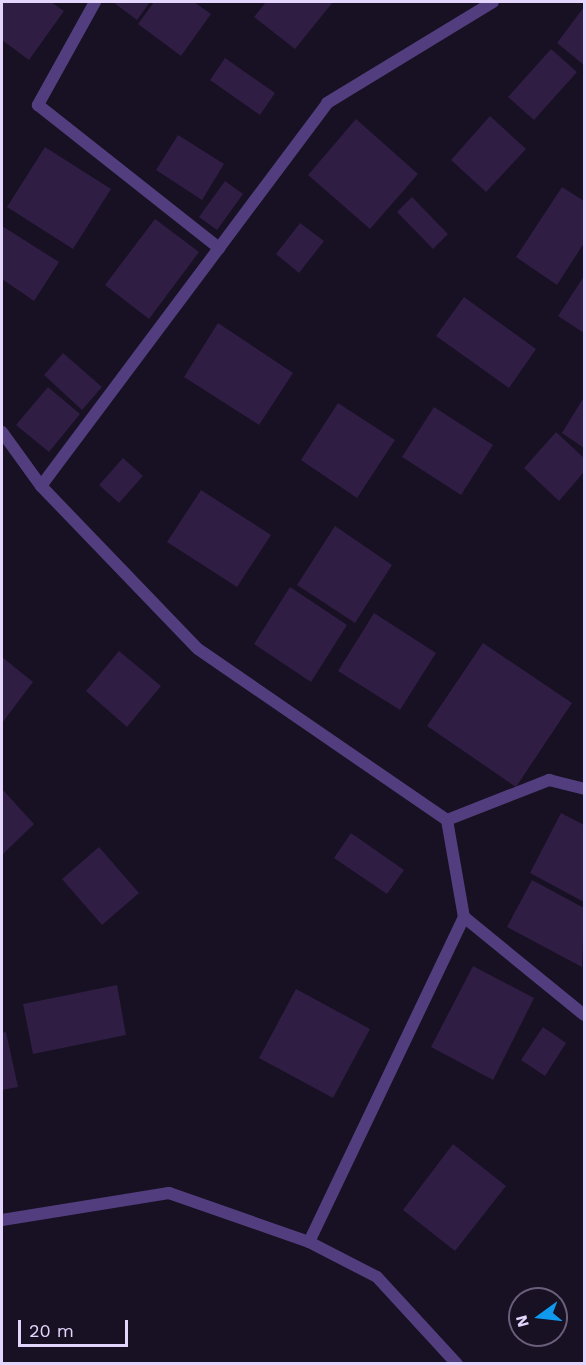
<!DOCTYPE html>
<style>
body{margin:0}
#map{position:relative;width:586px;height:1365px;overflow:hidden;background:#181023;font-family:"Work Sans",sans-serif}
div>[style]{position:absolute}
.building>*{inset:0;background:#2f1d43}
.minor>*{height:12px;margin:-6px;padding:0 6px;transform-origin:6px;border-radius:6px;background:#523e7f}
span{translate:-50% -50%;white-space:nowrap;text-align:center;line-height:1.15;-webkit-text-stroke:6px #181023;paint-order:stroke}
.frame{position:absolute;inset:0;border:3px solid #e4d5fc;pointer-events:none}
.north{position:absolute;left:508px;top:1287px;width:60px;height:60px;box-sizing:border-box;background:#181023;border:2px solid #6a5f7a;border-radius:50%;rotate:255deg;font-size:16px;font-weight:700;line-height:24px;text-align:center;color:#e4d5fc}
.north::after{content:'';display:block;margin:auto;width:21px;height:27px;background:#109aed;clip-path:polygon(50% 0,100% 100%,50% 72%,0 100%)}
.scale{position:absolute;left:18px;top:1320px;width:110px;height:27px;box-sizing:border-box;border:3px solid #e4d5fc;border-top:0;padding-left:8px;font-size:18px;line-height:21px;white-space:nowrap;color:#e4d5fc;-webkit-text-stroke:4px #181023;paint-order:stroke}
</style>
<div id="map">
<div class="building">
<div style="clip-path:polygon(2px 2px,51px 2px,64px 11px,29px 60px,2px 40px)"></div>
<div style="clip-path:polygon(113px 2px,150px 2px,137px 20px)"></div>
<div style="clip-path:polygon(154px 2px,194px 2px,211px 14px,181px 56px,138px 24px)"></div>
<div style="clip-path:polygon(266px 2px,333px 2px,295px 49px,254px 17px)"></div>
<div style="clip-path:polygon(584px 7px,584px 65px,557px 43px)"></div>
<div style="clip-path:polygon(551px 49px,577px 72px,534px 120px,508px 97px)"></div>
<div style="clip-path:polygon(225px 58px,275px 93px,260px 115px,210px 80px)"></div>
<div style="clip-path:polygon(490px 116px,526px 149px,486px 192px,451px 160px)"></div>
<div style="clip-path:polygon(356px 119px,418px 174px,370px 229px,308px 175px)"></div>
<div style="clip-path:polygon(178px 135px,224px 164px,202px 200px,156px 170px)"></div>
<div style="clip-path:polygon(45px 147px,111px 189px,73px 249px,7px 207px)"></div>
<div style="clip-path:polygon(225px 181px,243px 194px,217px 230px,199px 217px)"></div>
<div style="clip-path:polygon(562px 187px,584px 201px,584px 243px,557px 285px,516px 257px)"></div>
<div style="clip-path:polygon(412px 197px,448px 234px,433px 249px,397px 212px)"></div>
<div style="clip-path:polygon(155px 219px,199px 252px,149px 319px,105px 285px)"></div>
<div style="clip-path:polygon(300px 223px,324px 241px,299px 273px,276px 254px)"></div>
<div style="clip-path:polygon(2px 226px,59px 262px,34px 301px,2px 279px)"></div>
<div style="clip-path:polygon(584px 276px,584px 333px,558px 316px)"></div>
<div style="clip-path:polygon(464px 297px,536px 349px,509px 388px,436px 336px)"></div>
<div style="clip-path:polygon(218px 323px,293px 373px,259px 425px,184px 377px)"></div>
<div style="clip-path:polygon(63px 353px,102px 387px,82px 410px,44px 375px)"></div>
<div style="clip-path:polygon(48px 387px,80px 414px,49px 452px,16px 425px)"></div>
<div style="clip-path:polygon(584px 397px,584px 448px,562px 433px)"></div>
<div style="clip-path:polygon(338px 403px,395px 440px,357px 498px,301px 460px)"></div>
<div style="clip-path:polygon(434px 407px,493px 445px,461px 495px,402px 457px)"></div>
<div style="clip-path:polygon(556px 432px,584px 458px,584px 472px,559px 501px,524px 468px)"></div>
<div style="clip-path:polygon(123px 458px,143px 476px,119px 503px,99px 485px)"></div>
<div style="clip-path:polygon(201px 490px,271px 535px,237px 587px,167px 542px)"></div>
<div style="clip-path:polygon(335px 526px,392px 565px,355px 623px,297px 585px)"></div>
<div style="clip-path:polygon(290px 587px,347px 625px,311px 682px,254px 644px)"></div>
<div style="clip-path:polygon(374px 613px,436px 653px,400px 710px,338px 671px)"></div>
<div style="clip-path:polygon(483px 643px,572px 703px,516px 787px,427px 726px)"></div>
<div style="clip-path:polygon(119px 651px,161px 686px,127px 727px,86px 691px)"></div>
<div style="clip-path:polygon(2px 657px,33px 682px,2px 723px)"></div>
<div style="clip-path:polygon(2px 789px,34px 824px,2px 855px)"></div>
<div style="clip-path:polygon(561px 813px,584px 825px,584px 902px,530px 873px)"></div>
<div style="clip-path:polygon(351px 833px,404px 870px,387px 894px,334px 858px)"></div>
<div style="clip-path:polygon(99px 847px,139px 893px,102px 925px,62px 879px)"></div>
<div style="clip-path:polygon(532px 880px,584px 908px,582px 967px,507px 927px)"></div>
<div style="clip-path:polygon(473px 966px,534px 998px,493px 1080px,431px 1047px)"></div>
<div style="clip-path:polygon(117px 985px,126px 1035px,33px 1054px,23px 1004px)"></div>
<div style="clip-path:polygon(296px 989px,370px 1029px,333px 1098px,259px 1058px)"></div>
<div style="clip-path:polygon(543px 1027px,566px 1043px,545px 1076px,521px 1060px)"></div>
<div style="clip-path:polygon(6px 1032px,18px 1087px,2px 1090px,2px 1033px)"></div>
<div style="clip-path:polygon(453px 1144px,506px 1186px,455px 1251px,403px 1210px)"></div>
</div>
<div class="minor">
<div style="left:95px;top:2px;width:118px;rotate:119deg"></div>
<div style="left:38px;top:105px;width:231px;rotate:38.3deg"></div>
<div style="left:2px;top:432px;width:67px;rotate:54.2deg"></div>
<div style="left:41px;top:486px;width:226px;rotate:46.1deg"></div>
<div style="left:198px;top:649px;width:302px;rotate:34.5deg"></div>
<div style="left:447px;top:820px;width:98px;rotate:80.1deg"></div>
<div style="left:464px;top:917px;width:155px;rotate:39.2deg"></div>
<div style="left:41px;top:486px;width:478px;rotate:-53.2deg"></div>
<div style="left:327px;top:103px;width:194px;rotate:-31.3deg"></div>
<div style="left:447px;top:820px;width:110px;rotate:-21.4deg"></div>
<div style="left:549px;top:780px;width:36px;rotate:14deg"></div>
<div style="left:2px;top:1220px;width:169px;rotate:-9.2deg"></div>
<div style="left:169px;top:1193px;width:148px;rotate:19.3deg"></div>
<div style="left:309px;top:1242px;width:76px;rotate:27.2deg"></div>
<div style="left:377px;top:1277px;width:118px;rotate:47.4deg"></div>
<div style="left:309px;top:1242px;width:360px;rotate:-64.5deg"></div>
</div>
<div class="frame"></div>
<div class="north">N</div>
<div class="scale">20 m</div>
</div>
